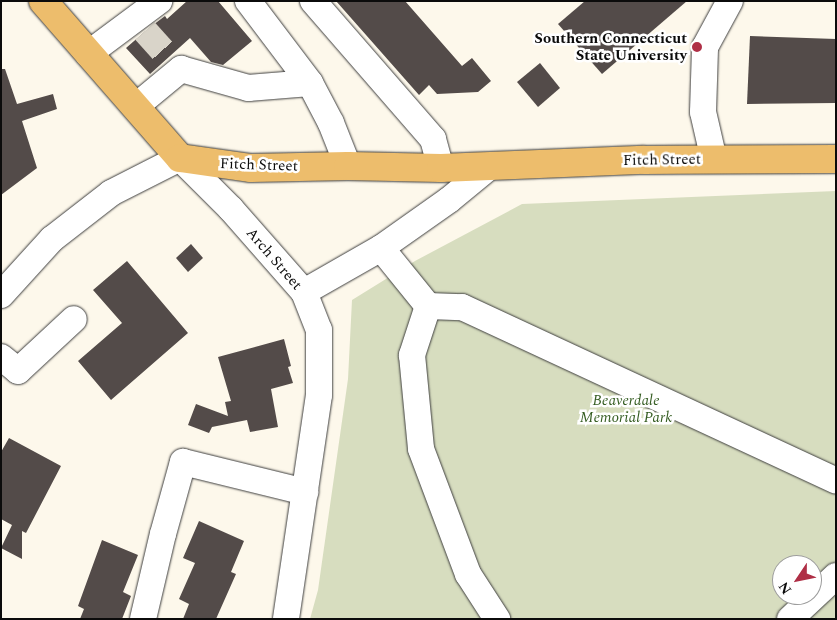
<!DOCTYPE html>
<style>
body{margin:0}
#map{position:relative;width:837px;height:620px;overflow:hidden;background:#fdf8eb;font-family:Spectral,serif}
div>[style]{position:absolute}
.cemetery>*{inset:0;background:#d7ddbf}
.building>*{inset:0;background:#534b49}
.minor-tunnel>*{height:26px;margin-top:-13px;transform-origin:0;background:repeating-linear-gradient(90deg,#d9d4c9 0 26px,transparent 0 39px)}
.roads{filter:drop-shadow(0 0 1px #3e3e3e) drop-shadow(0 0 1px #3e3e3e)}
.minor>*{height:26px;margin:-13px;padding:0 13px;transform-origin:13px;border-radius:13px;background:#fff}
.major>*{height:28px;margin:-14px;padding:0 14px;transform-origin:14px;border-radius:14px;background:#edbd6c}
.dots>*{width:14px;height:14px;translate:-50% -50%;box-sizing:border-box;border:2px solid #fff;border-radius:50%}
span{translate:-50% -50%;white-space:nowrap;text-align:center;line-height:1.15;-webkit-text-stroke:5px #fff;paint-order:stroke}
.poi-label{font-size:15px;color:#0b0b0b;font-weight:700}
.right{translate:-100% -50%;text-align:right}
.street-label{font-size:15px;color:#0b0b0b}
.park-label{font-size:15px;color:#355d22;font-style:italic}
.frame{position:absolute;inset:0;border:2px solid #0b0b0b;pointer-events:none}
.north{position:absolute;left:772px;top:555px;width:50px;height:50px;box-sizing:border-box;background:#fff;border:1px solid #9d9d9d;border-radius:50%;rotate:236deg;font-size:14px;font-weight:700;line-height:20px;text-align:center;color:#0b0b0b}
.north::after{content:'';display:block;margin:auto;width:18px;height:22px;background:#af2f46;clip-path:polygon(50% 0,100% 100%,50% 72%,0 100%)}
</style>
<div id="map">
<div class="cemetery">
<div style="clip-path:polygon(evenodd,836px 191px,836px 619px,310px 619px,318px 590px,348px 379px,352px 300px,415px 261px,522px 204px,836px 191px,782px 565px,812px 565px,812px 595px,782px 595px,782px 565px)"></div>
</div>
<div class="building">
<div style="clip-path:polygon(187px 1px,218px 1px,252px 41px,223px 65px,211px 62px,190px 38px,150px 74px,126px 48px,149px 28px,165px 16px,167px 19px)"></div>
<div style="clip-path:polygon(336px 1px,405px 1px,462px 66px,472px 58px,491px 81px,478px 92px,437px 94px,429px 85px,419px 95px)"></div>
<div style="clip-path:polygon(585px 1px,687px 1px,602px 74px,558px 24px)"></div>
<div style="clip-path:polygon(750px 36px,836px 39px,836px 103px,747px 104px)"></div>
<div style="clip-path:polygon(540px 63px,560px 88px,538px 107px,517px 82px)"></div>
<div style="clip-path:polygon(1px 69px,5px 69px,17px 104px,53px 94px,57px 109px,22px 121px,37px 168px,1px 195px)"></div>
<div style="clip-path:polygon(191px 244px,203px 258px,188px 272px,176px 258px)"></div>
<div style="clip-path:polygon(127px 261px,188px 333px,111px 400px,78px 361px,122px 323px,93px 290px)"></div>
<div style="clip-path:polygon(284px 339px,291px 366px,288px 367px,293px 383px,271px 389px,278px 427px,250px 432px,247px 420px,212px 427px,209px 433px,188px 425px,196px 404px,228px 416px,225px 402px,231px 401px,218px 357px)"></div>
<div style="clip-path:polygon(9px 438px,61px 466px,26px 533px,22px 531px,22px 559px,1px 548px,12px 525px,1px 519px,1px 452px)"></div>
<div style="clip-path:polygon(199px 521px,244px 541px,231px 572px,236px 574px,216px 619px,183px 619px,189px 604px,179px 599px,195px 563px,183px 558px)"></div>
<div style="clip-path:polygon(102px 540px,138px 555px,123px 592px,131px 596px,122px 619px,80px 619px,84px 609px,78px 606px)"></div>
</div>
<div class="minor-tunnel">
<div style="left:145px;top:31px;width:36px;rotate:48deg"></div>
</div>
<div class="roads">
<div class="minor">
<div style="left:248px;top:1px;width:103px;rotate:52.9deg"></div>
<div style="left:313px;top:1px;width:183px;rotate:49deg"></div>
<div style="left:433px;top:139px;width:30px;rotate:75deg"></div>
<div style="left:88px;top:54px;width:89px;rotate:-36.7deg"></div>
<div style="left:135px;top:107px;width:60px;rotate:-39.6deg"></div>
<div style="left:181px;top:69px;width:70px;rotate:15.8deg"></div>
<div style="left:248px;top:88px;width:62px;rotate:-4.6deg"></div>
<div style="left:310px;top:83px;width:45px;rotate:62.3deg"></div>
<div style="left:331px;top:123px;width:46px;rotate:68.4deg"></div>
<div style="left:714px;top:160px;width:49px;rotate:-102.9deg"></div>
<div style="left:703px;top:112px;width:65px;rotate:-88.2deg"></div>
<div style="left:705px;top:47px;width:52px;rotate:-61.5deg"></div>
<div style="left:381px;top:248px;width:75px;rotate:51deg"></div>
<div style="left:304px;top:292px;width:89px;rotate:-29.7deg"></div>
<div style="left:381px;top:248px;width:83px;rotate:-35.2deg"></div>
<div style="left:449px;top:200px;width:52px;rotate:-39.5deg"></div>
<div style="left:1px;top:295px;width:76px;rotate:-47.7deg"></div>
<div style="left:52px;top:239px;width:75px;rotate:-37.9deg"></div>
<div style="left:111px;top:193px;width:77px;rotate:-26.9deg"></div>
<div style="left:180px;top:158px;width:72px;rotate:45deg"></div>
<div style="left:231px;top:209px;width:111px;rotate:48.7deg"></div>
<div style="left:304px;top:292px;width:41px;rotate:68.5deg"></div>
<div style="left:319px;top:330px;width:65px;rotate:90deg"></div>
<div style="left:319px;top:395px;width:226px;rotate:98.4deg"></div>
<div style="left:428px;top:306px;width:34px;rotate:2deg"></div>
<div style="left:462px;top:307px;width:412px;rotate:24.9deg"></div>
<div style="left:428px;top:306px;width:52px;rotate:108.1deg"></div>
<div style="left:412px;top:355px;width:94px;rotate:84.5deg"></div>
<div style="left:421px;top:449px;width:134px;rotate:69.4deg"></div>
<div style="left:468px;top:574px;width:54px;rotate:57.2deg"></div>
<div style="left:1px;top:357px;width:22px;rotate:39deg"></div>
<div style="left:18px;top:371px;width:76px;rotate:-42.9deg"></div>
<div style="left:143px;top:619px;width:87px;rotate:-76.8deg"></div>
<div style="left:163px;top:534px;width:75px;rotate:-74.5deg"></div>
<div style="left:183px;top:462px;width:126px;rotate:13.8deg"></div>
<div style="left:790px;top:619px;width:63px;rotate:-43.1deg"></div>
</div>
<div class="major">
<div style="left:43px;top:1px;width:208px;rotate:48.9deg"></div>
<div style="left:180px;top:158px;width:72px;rotate:8deg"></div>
<div style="left:251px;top:168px;width:97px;rotate:-1.2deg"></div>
<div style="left:348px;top:166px;width:93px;rotate:1.2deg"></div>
<div style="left:441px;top:168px;width:203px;rotate:-2.3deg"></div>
<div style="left:644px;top:160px;width:192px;rotate:-0.3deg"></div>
</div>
</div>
<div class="dots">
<div style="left:697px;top:47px;background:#af2f46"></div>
</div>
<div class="poi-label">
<span class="right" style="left:687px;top:47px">Southern Connecticut<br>State University</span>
</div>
<div class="street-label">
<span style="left:662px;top:160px;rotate:-1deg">Fitch Street</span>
<span style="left:259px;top:165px;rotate:2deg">Fitch Street</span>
<span style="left:274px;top:259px;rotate:49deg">Arch Street</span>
</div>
<div class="park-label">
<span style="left:626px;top:409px">Beaverdale<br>Memorial Park</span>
</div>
<div class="frame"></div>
<div class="north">N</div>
</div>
